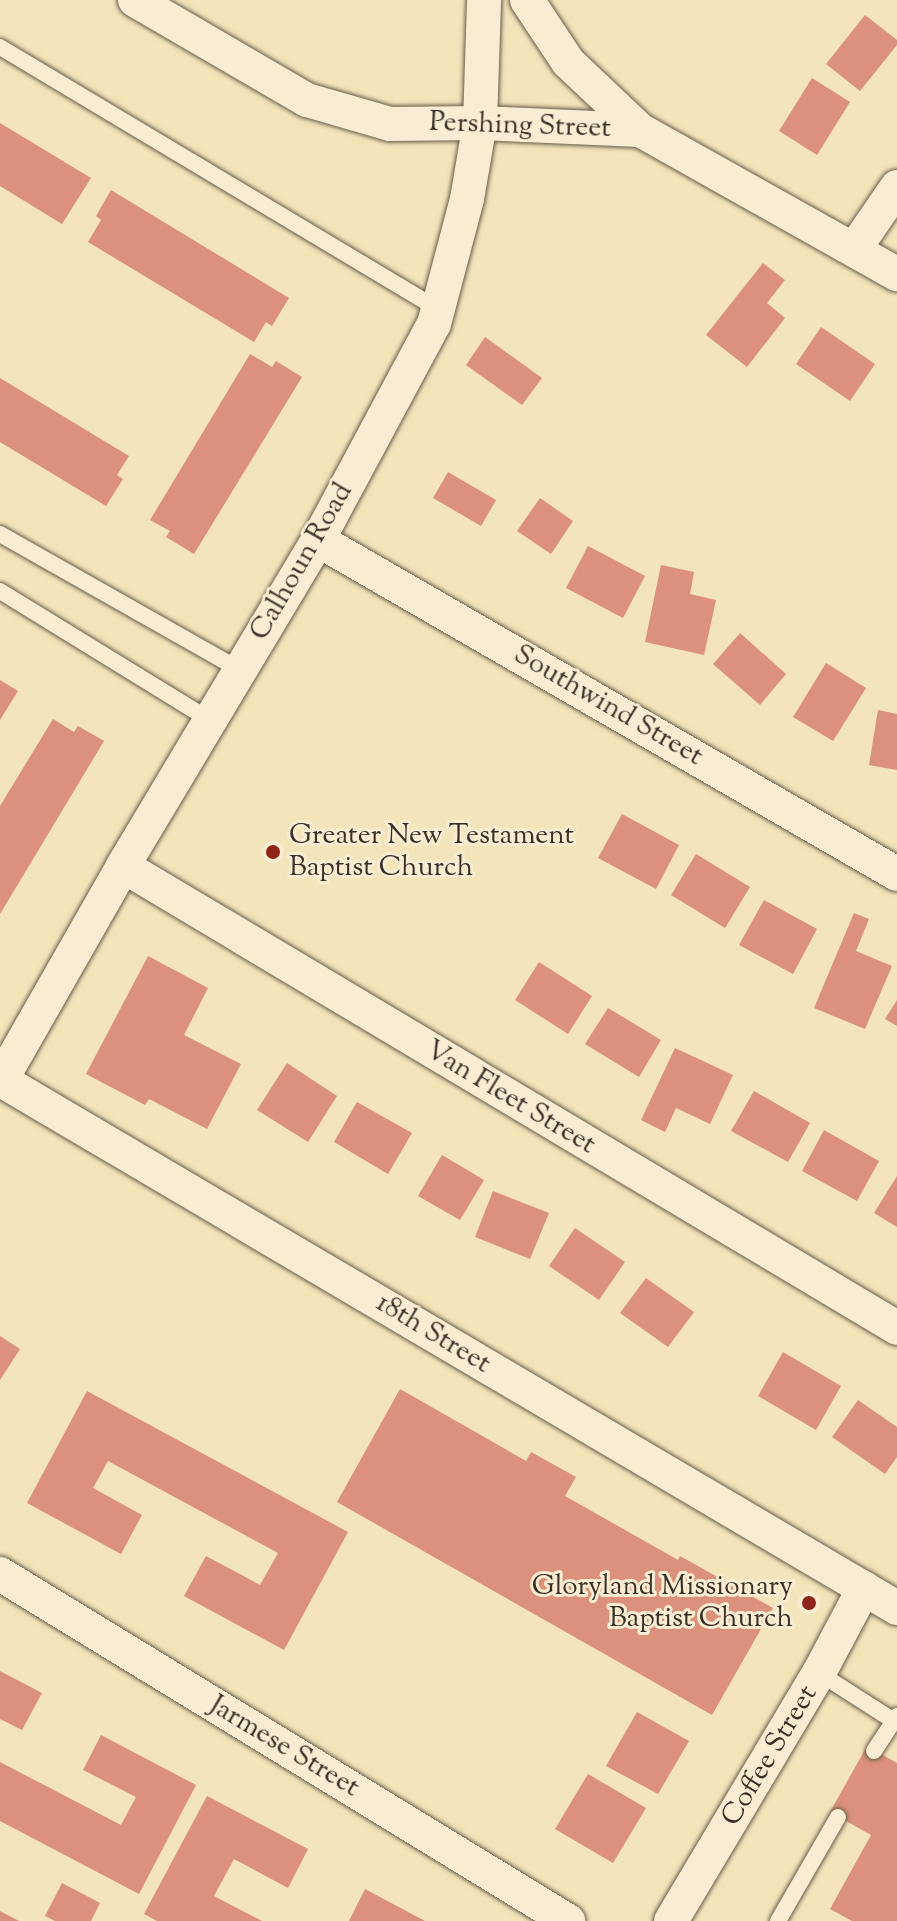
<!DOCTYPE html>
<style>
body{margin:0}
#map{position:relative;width:897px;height:1921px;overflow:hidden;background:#f4e4ba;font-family:"Sorts Mill Goudy",serif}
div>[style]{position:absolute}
.building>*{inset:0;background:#db917c}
.roads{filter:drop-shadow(0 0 2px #685d4b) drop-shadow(0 0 2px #685d4b)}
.service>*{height:16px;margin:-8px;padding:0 8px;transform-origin:8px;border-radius:8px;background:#f8edd2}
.minor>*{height:34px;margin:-17px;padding:0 17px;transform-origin:17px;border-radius:17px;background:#f8edd2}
.dots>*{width:22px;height:22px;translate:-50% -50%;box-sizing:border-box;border:4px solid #f8edd2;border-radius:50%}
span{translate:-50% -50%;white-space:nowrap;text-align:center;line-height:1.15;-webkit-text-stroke:6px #f8edd2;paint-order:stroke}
.street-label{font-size:28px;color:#3a3026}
.poi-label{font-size:28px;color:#3a3026}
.left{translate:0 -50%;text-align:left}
.right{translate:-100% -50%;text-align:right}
</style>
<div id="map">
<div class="building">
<div style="clip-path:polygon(865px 15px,897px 40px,897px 45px,860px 91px,826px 64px)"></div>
<div style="clip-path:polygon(812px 78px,850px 102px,817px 155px,779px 131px)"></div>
<div style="clip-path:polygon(0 123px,91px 178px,62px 224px,0 186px)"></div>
<div style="clip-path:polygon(111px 190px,289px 298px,272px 326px,266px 322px,254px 342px,88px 242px,101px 220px,96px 216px)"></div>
<div style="clip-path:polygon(763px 263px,785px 280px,767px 303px,785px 318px,747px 367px,706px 335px)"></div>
<div style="clip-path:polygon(821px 327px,875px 364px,850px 401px,796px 364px)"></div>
<div style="clip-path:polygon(485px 337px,542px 378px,522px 405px,466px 365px)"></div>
<div style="clip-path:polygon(250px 354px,272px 367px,276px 361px,302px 377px,194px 554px,166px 537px,170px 531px,150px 520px)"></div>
<div style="clip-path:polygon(0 378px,129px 456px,117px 475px,123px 479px,106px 506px,0 442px)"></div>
<div style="clip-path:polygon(448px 472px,496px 500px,481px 526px,433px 498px)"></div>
<div style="clip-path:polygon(540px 498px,573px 521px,551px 554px,517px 531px)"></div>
<div style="clip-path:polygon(588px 546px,645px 576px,623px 618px,566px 588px)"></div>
<div style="clip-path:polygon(661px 565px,694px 572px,690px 594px,716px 600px,704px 655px,645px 642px)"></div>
<div style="clip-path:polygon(740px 633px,786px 674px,760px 705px,713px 664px)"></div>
<div style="clip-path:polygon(826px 663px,866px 688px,833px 741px,793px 717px)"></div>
<div style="clip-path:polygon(0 680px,18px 691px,0 720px)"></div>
<div style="clip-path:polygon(878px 710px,897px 714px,897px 770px,869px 765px)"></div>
<div style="clip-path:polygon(53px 719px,74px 732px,78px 726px,104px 741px,0 914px,0 806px)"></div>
<div style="clip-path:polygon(622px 814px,679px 845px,656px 889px,598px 858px)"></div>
<div style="clip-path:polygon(696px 854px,750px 887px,725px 928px,671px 895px)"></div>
<div style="clip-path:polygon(764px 900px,817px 929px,793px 974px,739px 945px)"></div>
<div style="clip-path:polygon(854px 913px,869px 919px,856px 951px,892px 966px,865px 1029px,814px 1008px)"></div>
<div style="clip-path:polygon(148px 956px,208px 988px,184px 1035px,241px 1064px,207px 1129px,149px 1099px,145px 1105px,86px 1074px)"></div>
<div style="clip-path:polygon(539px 962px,592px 996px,568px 1034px,515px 1000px)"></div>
<div style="clip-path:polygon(897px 1000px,897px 1026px,885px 1019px)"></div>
<div style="clip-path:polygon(608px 1008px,661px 1040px,639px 1077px,585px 1044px)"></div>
<div style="clip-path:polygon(675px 1048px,733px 1075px,710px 1124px,676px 1108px,665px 1132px,641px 1120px)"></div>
<div style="clip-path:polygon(287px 1063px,337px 1096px,308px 1142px,257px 1110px)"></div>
<div style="clip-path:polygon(754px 1091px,810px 1123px,788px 1162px,731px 1131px)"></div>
<div style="clip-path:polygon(357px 1102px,412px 1133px,388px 1174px,334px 1142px)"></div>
<div style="clip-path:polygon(824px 1130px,879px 1161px,857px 1201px,802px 1171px)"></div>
<div style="clip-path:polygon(442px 1155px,484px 1180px,460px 1220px,418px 1196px)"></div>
<div style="clip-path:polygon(897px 1176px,897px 1227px,874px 1213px)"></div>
<div style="clip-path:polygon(493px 1191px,549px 1213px,530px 1259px,475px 1237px)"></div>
<div style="clip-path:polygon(575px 1228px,625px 1262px,599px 1300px,549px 1266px)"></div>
<div style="clip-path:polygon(646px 1278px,694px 1312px,668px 1347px,620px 1313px)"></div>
<div style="clip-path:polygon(0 1336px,20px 1349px,0 1380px)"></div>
<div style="clip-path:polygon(783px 1352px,841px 1386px,816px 1430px,758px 1396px)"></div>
<div style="clip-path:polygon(400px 1389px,526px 1461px,531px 1452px,576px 1477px,565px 1496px,678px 1560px,680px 1556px,773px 1608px,712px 1715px,337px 1502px)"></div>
<div style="clip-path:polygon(87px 1391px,348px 1532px,284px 1650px,184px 1596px,206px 1556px,260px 1585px,278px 1553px,108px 1461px,93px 1488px,142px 1515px,121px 1554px,27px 1503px)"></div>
<div style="clip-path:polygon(858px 1400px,897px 1427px,897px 1457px,885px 1474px,832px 1437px)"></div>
<div style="clip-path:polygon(0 1671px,42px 1693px,22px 1730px,0 1719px)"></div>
<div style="clip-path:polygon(637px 1712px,689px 1741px,658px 1794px,606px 1766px)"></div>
<div style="clip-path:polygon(101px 1735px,196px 1785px,139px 1894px,0 1821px,0 1762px,121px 1825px,136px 1797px,83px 1770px)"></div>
<div style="clip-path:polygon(867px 1746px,897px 1763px,897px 1921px,852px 1921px,830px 1909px,871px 1835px,830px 1812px)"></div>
<div style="clip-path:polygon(588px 1774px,646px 1808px,613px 1863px,555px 1829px)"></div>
<div style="clip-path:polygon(207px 1796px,308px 1849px,288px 1888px,234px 1859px,214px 1896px,262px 1921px,157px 1921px,144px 1914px)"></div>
<div style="clip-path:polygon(62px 1883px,100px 1903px,91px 1921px,55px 1921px,45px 1916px)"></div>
<div style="clip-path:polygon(365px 1889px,425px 1921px,349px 1921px)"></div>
<div style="clip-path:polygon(0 1911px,19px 1921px,0 1921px)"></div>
</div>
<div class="roads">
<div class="service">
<div style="left:0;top:47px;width:510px;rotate:30.89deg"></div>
<div style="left:0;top:534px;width:274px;rotate:29.5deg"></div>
<div style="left:0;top:591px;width:246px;rotate:31.6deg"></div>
<div style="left:819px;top:1673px;width:89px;rotate:32.6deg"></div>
<div style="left:874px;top:1751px;width:42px;rotate:-56.7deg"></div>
<div style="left:778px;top:1921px;width:120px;rotate:-60deg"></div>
</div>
<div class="minor">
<div style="left:135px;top:0;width:199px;rotate:30.2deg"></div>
<div style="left:307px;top:100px;width:86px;rotate:16.1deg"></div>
<div style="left:390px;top:124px;width:90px;rotate:-0.6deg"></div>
<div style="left:480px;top:123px;width:160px;rotate:2.5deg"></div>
<div style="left:640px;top:130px;width:295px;rotate:29.3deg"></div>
<div style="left:527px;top:0;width:74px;rotate:56.5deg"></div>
<div style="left:568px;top:62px;width:99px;rotate:43.4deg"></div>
<div style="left:855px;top:248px;width:74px;rotate:-55.5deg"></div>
<div style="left:318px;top:540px;width:668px;rotate:29.98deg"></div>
<div style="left:123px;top:866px;width:901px;rotate:30.83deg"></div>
<div style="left:1px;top:1080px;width:1040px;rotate:30.51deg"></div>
<div style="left:0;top:1082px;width:249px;rotate:-60.3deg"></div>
<div style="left:123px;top:866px;width:380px;rotate:-59.1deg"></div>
<div style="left:318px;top:540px;width:245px;rotate:-61.8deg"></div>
<div style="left:434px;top:324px;width:129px;rotate:-75.2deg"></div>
<div style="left:467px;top:199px;width:77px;rotate:-80.3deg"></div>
<div style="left:480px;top:123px;width:123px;rotate:-88.1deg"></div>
<div style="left:0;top:1574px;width:666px;rotate:31.42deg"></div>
<div style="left:671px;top:1921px;width:289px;rotate:-59.2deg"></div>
<div style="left:819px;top:1673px;width:96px;rotate:-62.1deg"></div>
</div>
</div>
<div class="dots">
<div style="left:273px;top:852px;background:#8f2418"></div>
<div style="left:809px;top:1603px;background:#8f2418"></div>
</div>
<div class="street-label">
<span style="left:520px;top:126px;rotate:2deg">Pershing Street</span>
<span style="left:302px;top:562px;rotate:-60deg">Calhoun Road</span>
<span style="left:608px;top:706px;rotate:30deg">Southwind Street</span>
<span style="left:510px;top:1098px;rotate:31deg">Van Fleet Street</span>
<span style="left:433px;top:1334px;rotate:31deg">18th Street</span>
<span style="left:284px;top:1747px;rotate:31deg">Jarmese Street</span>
<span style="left:770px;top:1756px;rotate:-59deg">Coffee Street</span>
</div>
<div class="poi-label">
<span class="left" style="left:289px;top:852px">Greater New Testament<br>Baptist Church</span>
<span class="right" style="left:793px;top:1603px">Gloryland Missionary<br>Baptist Church</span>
</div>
</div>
